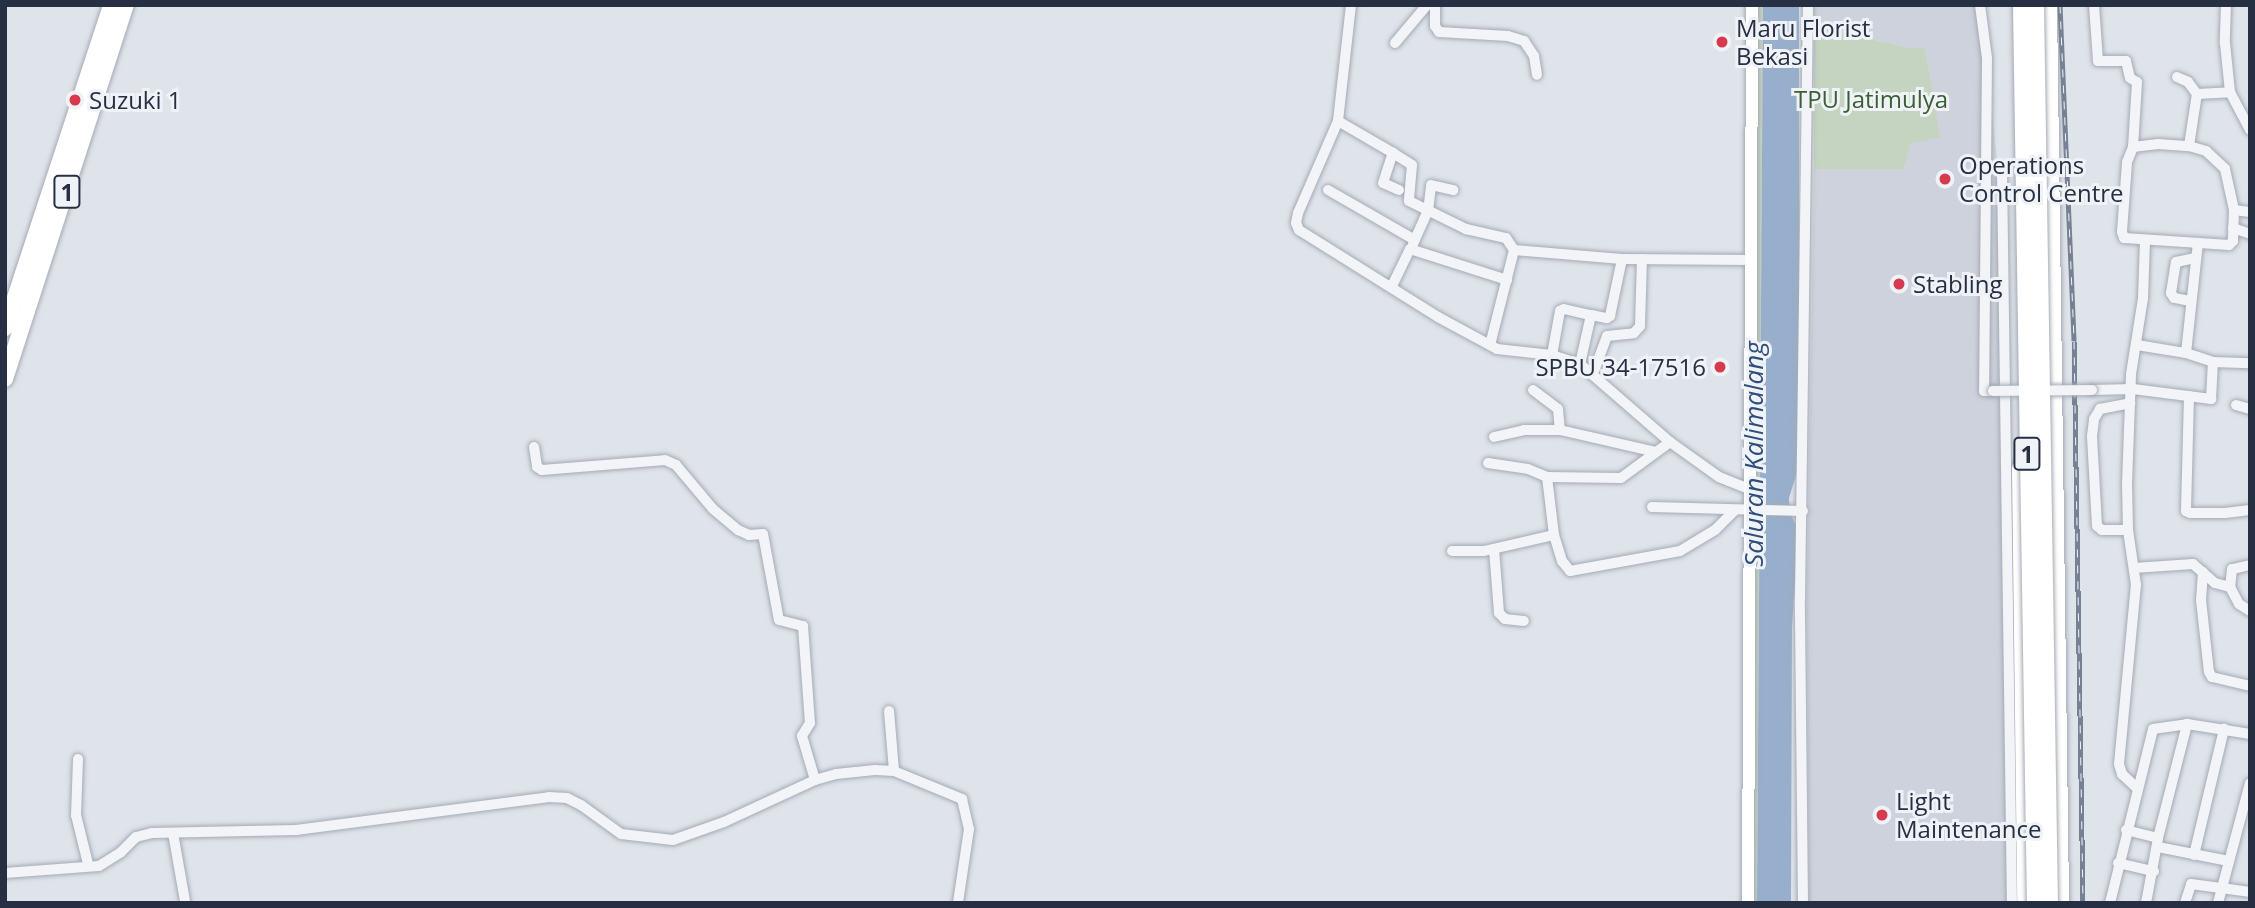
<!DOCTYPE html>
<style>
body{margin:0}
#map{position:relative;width:2255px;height:908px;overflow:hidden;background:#dfe3ea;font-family:"Open Sans",sans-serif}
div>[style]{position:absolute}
.built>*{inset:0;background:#cdd2dc}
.green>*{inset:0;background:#c4d4c0}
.water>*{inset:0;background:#97afcc}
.roads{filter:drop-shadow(0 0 2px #a4aab4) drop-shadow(0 0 2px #a4aab4)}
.minor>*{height:10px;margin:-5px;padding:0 5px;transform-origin:5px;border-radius:5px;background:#f2f4f7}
.major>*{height:12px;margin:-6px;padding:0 6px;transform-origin:6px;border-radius:6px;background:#fff}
.highway>*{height:16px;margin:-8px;padding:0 8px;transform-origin:8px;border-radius:8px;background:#fff}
.rail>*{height:5px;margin-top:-2.5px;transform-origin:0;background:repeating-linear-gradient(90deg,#eff2f7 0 8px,#778194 0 16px);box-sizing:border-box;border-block:2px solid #778194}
.bridges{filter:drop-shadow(0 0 2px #a4aab4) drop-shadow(0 0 2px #a4aab4)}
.minor-bridge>*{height:10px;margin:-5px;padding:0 5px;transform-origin:5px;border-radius:5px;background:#f2f4f7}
.highway-bridge>*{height:16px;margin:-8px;padding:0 8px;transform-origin:8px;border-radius:8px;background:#fff}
.dots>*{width:19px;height:19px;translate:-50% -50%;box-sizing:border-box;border:4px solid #eff2f7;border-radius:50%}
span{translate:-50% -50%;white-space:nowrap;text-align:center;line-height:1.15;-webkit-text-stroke:6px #eff2f7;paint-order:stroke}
.shield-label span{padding:2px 5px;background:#eff2f7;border:2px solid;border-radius:5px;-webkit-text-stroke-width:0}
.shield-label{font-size:23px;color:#273042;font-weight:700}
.poi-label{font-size:24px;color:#273042}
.left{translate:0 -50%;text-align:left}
.right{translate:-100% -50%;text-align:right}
.park-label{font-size:24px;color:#3a5f33}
.water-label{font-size:26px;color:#2e4d79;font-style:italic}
.frame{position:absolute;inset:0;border:7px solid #273042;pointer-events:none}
</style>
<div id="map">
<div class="built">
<div style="clip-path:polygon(1814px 5px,1978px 5px,1982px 21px,2004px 226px,2009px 903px,1809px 903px,1807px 597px,1814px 169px,1904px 169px,1910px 142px,1939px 138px,1925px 48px,1911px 48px,1814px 27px)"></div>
</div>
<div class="green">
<div style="clip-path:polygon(1752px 5px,1763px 5px,1757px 903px,1748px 903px)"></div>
<div style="clip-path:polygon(1814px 27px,1911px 48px,1925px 48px,1940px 138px,1910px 143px,1904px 169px,1814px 169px)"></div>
</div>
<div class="water">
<div style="clip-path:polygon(1763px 5px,1799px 5px,1799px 466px,1789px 498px,1790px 513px,1798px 529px,1792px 628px,1791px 903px,1757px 903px)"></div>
</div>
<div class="roads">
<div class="minor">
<div style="left:1351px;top:5px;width:117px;rotate:96.4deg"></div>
<div style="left:1338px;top:121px;width:100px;rotate:113.5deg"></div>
<div style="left:1298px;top:213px;width:10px;rotate:101deg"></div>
<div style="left:1296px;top:223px;width:8px;rotate:67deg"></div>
<div style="left:1299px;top:230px;width:164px;rotate:32deg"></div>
<div style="left:1438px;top:317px;width:67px;rotate:28.5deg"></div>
<div style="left:1497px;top:349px;width:55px;rotate:6.2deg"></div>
<div style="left:1552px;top:355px;width:29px;rotate:18deg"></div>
<div style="left:1580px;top:364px;width:119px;rotate:40.9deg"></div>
<div style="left:1670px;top:442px;width:60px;rotate:35.5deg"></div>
<div style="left:1719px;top:477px;width:32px;rotate:22deg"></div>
<div style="left:1435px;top:5px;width:21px;rotate:90deg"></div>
<div style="left:1435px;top:26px;width:7px;rotate:56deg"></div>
<div style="left:1439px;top:32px;width:69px;rotate:3.3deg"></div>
<div style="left:1508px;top:36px;width:17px;rotate:17deg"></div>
<div style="left:1524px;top:41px;width:18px;rotate:56deg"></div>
<div style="left:1534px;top:56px;width:19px;rotate:81deg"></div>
<div style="left:1980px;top:5px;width:53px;rotate:82.5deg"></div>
<div style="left:1987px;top:58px;width:333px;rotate:90.5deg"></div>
<div style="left:1984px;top:391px;width:9px"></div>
<div style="left:2094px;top:5px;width:56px;rotate:85.9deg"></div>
<div style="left:2098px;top:61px;width:28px"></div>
<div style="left:2126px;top:61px;width:17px;rotate:77deg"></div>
<div style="left:2130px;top:78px;width:8px;rotate:30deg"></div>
<div style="left:2137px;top:82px;width:65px;rotate:93.5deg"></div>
<div style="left:2226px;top:5px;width:38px;rotate:92deg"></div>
<div style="left:2225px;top:43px;width:49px;rotate:84.2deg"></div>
<div style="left:2230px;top:92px;width:43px;rotate:62.2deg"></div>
<div style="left:1395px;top:43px;width:50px;rotate:-49.9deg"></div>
<div style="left:2177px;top:77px;width:12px;rotate:24deg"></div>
<div style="left:2188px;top:82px;width:15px;rotate:53deg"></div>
<div style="left:2197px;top:94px;width:33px;rotate:-3deg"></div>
<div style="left:1338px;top:121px;width:64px;rotate:30.2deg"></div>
<div style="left:2158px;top:144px;width:31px;rotate:4deg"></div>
<div style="left:2189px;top:146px;width:18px;rotate:16deg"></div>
<div style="left:2206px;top:151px;width:26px;rotate:43deg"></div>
<div style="left:2225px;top:169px;width:42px;rotate:77.6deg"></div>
<div style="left:2234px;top:210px;width:31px;rotate:92deg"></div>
<div style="left:2233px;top:241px;width:6px;rotate:135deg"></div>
<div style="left:2229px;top:245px;width:105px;rotate:-176.2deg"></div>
<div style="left:2124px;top:238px;width:6px;rotate:-108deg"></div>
<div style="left:2122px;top:232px;width:70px;rotate:-85.9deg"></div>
<div style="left:2127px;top:162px;width:16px;rotate:-68deg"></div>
<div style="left:2133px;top:147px;width:25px;rotate:-7deg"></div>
<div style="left:2189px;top:146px;width:53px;rotate:-81.3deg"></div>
<div style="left:2002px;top:172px;width:731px;rotate:89.22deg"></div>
<div style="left:1328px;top:190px;width:100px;rotate:29.9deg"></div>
<div style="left:1399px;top:190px;width:17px;rotate:-156deg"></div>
<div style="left:1383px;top:183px;width:32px;rotate:-72deg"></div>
<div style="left:1393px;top:153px;width:22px;rotate:32deg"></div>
<div style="left:1412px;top:165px;width:36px;rotate:95deg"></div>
<div style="left:1409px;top:201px;width:64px;rotate:26.2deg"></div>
<div style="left:1466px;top:229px;width:41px;rotate:12.7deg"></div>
<div style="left:1506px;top:238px;width:14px;rotate:56deg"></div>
<div style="left:2234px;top:210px;width:16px;rotate:7deg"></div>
<div style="left:2233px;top:228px;width:18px;rotate:19deg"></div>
<div style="left:1413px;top:244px;width:36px;rotate:-66deg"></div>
<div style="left:1428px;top:211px;width:26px;rotate:-83deg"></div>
<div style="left:1431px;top:185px;width:23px;rotate:13deg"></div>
<div style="left:1392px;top:286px;width:41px;rotate:-64.1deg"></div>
<div style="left:1410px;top:249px;width:102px;rotate:17.7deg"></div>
<div style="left:2190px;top:301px;width:16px;rotate:-169deg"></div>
<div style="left:2174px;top:298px;width:6px;rotate:-121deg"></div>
<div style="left:2171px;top:293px;width:31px;rotate:-81deg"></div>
<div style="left:2176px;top:262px;width:19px;rotate:-12deg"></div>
<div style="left:1490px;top:345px;width:98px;rotate:-75.8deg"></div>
<div style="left:1514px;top:250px;width:108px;rotate:4.8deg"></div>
<div style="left:1622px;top:259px;width:129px;rotate:0.4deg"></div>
<div style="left:2137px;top:345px;width:50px;rotate:9.3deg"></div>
<div style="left:2186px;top:353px;width:28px;rotate:18deg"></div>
<div style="left:2213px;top:362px;width:37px;rotate:2deg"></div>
<div style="left:2186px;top:353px;width:111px;rotate:-83.8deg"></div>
<div style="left:1552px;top:355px;width:45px;rotate:-79.7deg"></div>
<div style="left:1560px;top:311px;width:4px;rotate:-27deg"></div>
<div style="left:1564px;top:309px;width:28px;rotate:13deg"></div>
<div style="left:1580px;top:364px;width:50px;rotate:-77.3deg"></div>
<div style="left:1591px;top:315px;width:16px;rotate:11deg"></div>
<div style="left:1607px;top:318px;width:4px;rotate:-34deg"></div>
<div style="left:1610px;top:316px;width:58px;rotate:-78.1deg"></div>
<div style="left:1593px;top:374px;width:40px;rotate:-69.8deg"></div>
<div style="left:1607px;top:336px;width:27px;rotate:-6deg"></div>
<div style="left:1634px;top:333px;width:9px;rotate:-49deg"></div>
<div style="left:1640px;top:326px;width:67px;rotate:-88.3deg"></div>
<div style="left:1533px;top:390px;width:31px;rotate:37deg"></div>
<div style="left:1558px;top:409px;width:21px;rotate:85deg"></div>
<div style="left:2092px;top:390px;width:41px;rotate:-1.4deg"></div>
<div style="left:2133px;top:389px;width:79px;rotate:7.3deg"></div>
<div style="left:2211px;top:399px;width:37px;rotate:-87deg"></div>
<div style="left:2189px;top:396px;width:115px;rotate:91.5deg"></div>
<div style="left:2186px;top:511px;width:4px;rotate:27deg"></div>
<div style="left:2190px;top:513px;width:35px"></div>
<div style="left:2225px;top:513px;width:25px;rotate:-7deg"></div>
<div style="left:2236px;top:405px;width:15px;rotate:16deg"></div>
<div style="left:1494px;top:437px;width:31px;rotate:-13deg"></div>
<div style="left:1524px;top:430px;width:36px"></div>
<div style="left:1560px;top:430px;width:98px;rotate:12.9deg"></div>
<div style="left:534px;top:447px;width:20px;rotate:81deg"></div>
<div style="left:537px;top:467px;width:6px;rotate:31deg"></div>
<div style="left:542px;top:470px;width:123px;rotate:-4.6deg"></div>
<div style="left:665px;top:460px;width:12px;rotate:24deg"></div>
<div style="left:676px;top:465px;width:57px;rotate:49.9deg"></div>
<div style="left:713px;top:509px;width:33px;rotate:40deg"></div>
<div style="left:738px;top:530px;width:12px;rotate:24deg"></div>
<div style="left:749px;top:535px;width:14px;rotate:-4deg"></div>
<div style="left:763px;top:534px;width:87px;rotate:79.5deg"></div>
<div style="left:779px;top:620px;width:25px;rotate:14deg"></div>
<div style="left:803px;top:626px;width:97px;rotate:85.9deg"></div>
<div style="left:810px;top:723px;width:15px;rotate:122deg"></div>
<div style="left:802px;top:736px;width:46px;rotate:73.5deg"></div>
<div style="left:1488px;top:463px;width:40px;rotate:8.5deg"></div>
<div style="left:1528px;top:469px;width:21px;rotate:23deg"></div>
<div style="left:1547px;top:477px;width:74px;rotate:0.8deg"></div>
<div style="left:1621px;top:478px;width:61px;rotate:-36.3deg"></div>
<div style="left:1547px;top:477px;width:58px;rotate:83.1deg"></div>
<div style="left:1554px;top:535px;width:27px;rotate:73deg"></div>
<div style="left:1562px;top:561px;width:13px;rotate:51deg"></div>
<div style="left:1570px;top:571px;width:112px;rotate:-10.3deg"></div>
<div style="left:1680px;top:551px;width:41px;rotate:-31deg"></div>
<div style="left:1715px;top:530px;width:28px;rotate:-45deg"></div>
<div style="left:1652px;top:507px;width:151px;rotate:1.5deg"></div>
<div style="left:2128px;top:530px;width:26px;rotate:180deg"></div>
<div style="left:2102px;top:530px;width:6px;rotate:-141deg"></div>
<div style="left:2097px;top:526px;width:90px;rotate:-93.2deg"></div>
<div style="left:2092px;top:436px;width:17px;rotate:-83deg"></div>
<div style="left:2094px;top:419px;width:12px;rotate:-59deg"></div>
<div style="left:2100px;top:409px;width:31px;rotate:-11deg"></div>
<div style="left:1494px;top:549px;width:64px;rotate:85.5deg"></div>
<div style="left:1499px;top:613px;width:8px;rotate:45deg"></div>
<div style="left:1505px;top:619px;width:19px;rotate:6deg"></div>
<div style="left:1452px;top:551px;width:32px"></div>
<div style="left:1484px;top:551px;width:72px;rotate:-12.9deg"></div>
<div style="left:2250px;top:565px;width:18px;rotate:167deg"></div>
<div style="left:2232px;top:569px;width:18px;rotate:96deg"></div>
<div style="left:2230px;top:587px;width:19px;rotate:62deg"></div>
<div style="left:2239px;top:604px;width:13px;rotate:32deg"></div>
<div style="left:2134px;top:568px;width:59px;rotate:-3.9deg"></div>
<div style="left:2193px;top:564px;width:29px;rotate:41deg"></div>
<div style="left:2215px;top:583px;width:16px;rotate:15deg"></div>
<div style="left:2203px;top:572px;width:28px;rotate:94deg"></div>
<div style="left:2201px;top:600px;width:72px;rotate:83.7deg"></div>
<div style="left:2209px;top:672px;width:6px;rotate:59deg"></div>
<div style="left:2212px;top:677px;width:39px;rotate:13deg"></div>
<div style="left:889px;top:711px;width:60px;rotate:85.2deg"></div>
<div style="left:78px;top:759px;width:56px;rotate:92deg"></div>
<div style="left:76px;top:815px;width:50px;rotate:76.2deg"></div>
<div style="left:2138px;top:789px;width:22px;rotate:-137deg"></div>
<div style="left:2122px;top:774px;width:10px;rotate:-107deg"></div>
<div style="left:2119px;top:764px;width:180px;rotate:-84.6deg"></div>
<div style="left:2136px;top:585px;width:56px;rotate:-98.3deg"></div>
<div style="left:2128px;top:530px;width:46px;rotate:-91.2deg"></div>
<div style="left:2127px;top:484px;width:110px;rotate:-87.9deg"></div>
<div style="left:2131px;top:374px;width:77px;rotate:-81deg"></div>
<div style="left:2143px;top:298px;width:57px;rotate:-88deg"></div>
<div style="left:2126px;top:830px;width:33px;rotate:14deg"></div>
<div style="left:173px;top:833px;width:69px;rotate:80deg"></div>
<div style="left:2158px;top:847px;width:72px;rotate:11.2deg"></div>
<div style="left:2194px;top:855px;width:130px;rotate:-76.6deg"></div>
<div style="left:2118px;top:863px;width:37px;rotate:13deg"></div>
<div style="left:5px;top:873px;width:94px;rotate:-4.3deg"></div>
<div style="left:99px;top:866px;width:26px;rotate:-32deg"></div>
<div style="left:121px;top:852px;width:21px;rotate:-45deg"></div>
<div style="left:136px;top:837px;width:16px;rotate:-14deg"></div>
<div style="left:152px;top:833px;width:144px;rotate:-1.2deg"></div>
<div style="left:296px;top:830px;width:255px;rotate:-7.4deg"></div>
<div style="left:549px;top:797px;width:18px;rotate:3deg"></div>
<div style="left:567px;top:798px;width:16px;rotate:27deg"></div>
<div style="left:581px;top:805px;width:49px;rotate:35.9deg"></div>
<div style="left:621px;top:834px;width:52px;rotate:6.6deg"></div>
<div style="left:673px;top:840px;width:54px;rotate:-19.4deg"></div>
<div style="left:724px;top:822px;width:100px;rotate:-24.8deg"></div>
<div style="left:815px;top:780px;width:22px;rotate:-16deg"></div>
<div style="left:836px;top:774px;width:39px;rotate:-6deg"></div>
<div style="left:875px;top:770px;width:19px;rotate:3deg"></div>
<div style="left:894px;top:771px;width:74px;rotate:22.4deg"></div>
<div style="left:962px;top:799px;width:31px;rotate:77deg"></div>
<div style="left:969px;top:829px;width:75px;rotate:98.5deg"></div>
<div style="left:1803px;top:903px;width:304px;rotate:-90.6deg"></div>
<div style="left:1800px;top:599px;width:594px;rotate:-89.23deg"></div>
<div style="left:2110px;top:903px;width:179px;rotate:-76.1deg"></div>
<div style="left:2153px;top:729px;width:34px;rotate:-8deg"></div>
<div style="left:2187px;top:724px;width:64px;rotate:9deg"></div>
<div style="left:2146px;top:903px;width:66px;rotate:-79.5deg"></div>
<div style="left:2158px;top:838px;width:118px;rotate:-75.7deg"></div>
<div style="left:2185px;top:903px;width:20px;rotate:-72deg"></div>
<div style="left:2191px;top:884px;width:60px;rotate:7.7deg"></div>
<div style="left:2218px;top:903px;width:124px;rotate:-75.1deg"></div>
</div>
<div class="major">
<div style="left:1748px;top:903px;width:898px;rotate:-89.74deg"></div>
</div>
<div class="highway">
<div style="left:2049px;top:5px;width:898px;rotate:89.23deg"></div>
<div style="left:5px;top:328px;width:340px;rotate:-71.8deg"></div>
<div style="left:5px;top:379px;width:393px;rotate:-72.1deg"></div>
<div style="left:2020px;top:468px;width:435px;rotate:89.3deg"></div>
</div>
</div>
<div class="rail">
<div style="left:2060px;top:5px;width:336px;rotate:87.6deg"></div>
<div style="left:2074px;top:341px;width:562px;rotate:89.08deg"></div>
</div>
<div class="bridges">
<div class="minor-bridge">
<div style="left:1993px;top:391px;width:99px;rotate:-0.6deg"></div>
</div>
<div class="highway-bridge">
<div style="left:2021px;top:5px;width:898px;rotate:89.11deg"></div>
<div style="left:2036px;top:5px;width:898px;rotate:89.11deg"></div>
</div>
</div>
<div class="dots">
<div style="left:1722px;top:42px;background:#d83a4d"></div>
<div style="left:75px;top:100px;background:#d83a4d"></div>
<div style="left:1945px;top:179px;background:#d83a4d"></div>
<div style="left:1899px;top:284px;background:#d83a4d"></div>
<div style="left:1720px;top:367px;background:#d83a4d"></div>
<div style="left:1882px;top:815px;background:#d83a4d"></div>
</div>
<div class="shield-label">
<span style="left:67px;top:192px">1</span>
<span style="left:2027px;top:454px">1</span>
</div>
<div class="poi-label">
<span class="left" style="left:1736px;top:42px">Maru Florist<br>Bekasi</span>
<span class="left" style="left:89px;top:100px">Suzuki 1</span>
<span class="left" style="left:1959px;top:179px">Operations<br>Control Centre</span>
<span class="left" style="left:1913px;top:284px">Stabling</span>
<span class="right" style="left:1706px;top:367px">SPBU 34-17516</span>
<span class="left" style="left:1896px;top:815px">Light<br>Maintenance</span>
</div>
<div class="park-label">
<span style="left:1871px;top:99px">TPU Jatimulya</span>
</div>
<div class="water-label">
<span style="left:1754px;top:454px;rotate:-90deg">Saluran Kalimalang</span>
</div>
<div class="frame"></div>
</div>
